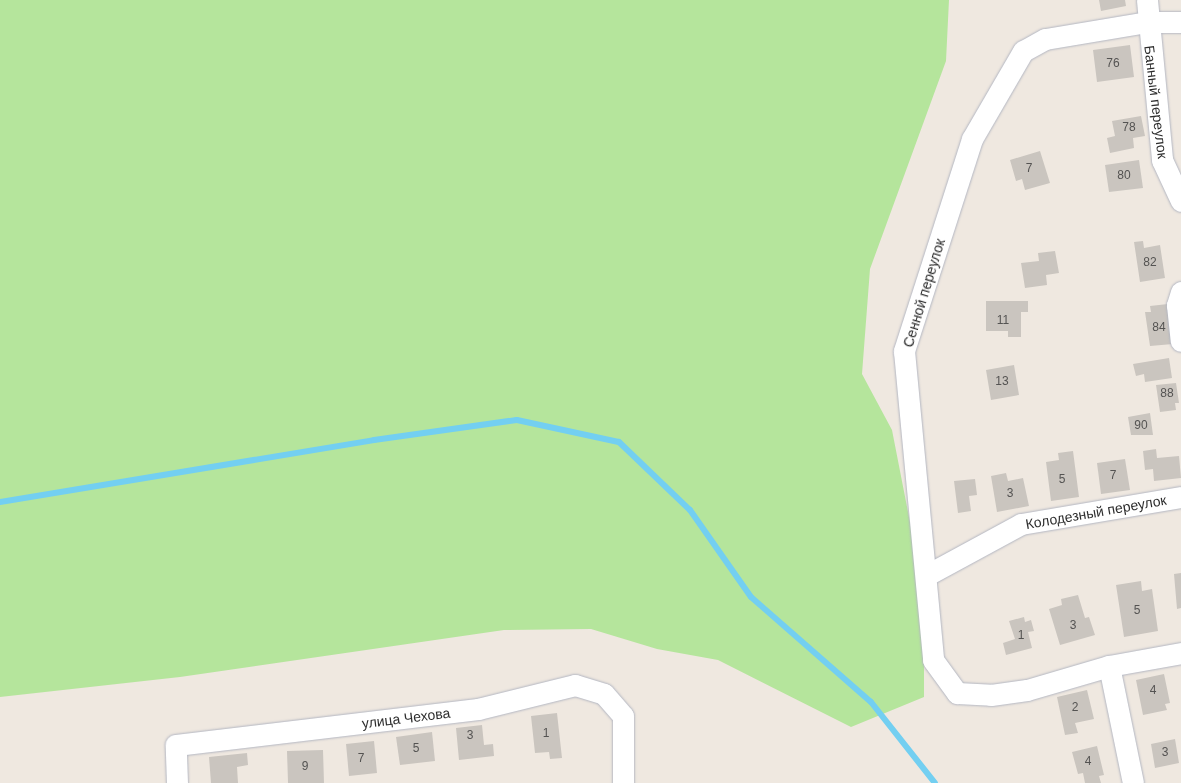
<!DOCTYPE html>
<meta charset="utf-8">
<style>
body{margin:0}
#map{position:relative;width:1181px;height:783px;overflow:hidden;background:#efe8e0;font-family:Helvetica,sans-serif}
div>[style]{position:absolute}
.green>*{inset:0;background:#b5e59c}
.stream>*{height:6px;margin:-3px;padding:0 3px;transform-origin:3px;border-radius:3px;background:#73cff1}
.building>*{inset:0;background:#cac5bf}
.roads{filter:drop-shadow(0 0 1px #b3b6c1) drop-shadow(0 0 1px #b3b6c1)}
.minor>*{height:21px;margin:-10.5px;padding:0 10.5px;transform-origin:10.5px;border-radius:10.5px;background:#fff}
span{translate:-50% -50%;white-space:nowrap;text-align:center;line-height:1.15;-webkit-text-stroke:3px #fff;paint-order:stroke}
.number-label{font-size:12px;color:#545352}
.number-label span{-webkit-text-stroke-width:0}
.street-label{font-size:14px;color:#2d2d2d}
</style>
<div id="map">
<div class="green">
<div style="clip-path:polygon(0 0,949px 0,946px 61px,870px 269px,862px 374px,892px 430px,924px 594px,924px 697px,851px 727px,718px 660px,657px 649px,591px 629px,504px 630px,180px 677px,0 697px)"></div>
</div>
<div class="stream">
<div style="left:0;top:502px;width:379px;rotate:-9.4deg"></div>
<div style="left:374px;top:440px;width:144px;rotate:-8deg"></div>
<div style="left:517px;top:420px;width:104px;rotate:12.2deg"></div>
<div style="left:619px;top:442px;width:98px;rotate:43.8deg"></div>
<div style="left:690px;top:510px;width:106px;rotate:55deg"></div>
<div style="left:751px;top:597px;width:159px;rotate:41.2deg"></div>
<div style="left:871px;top:702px;width:103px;rotate:51.7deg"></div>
</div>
<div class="building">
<div style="clip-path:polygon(1099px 0,1125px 0,1126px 6px,1101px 11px)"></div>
<div style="clip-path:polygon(1130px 45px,1134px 77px,1097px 82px,1093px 50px)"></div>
<div style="clip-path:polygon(1141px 116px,1145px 136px,1133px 138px,1134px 148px,1110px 153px,1107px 138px,1115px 136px,1112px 121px)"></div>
<div style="clip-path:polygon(1040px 151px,1050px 183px,1025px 190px,1022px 179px,1016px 181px,1010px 160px)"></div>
<div style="clip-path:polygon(1139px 160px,1143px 188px,1109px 192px,1105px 165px)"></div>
<div style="clip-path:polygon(1143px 241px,1144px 248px,1160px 245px,1165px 278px,1140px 282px,1134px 242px)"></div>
<div style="clip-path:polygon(1055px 251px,1059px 273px,1046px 275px,1047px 285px,1025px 288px,1021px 263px,1039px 261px,1038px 253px)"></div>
<div style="clip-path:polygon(986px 301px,1028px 301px,1028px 312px,1021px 312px,1021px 337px,1008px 337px,1008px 331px,986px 331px)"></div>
<div style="clip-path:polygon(1168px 304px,1173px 344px,1150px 346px,1145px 312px,1151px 312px,1150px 306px)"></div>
<div style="clip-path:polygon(1169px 358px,1172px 378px,1145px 382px,1144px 374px,1136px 376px,1133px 364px)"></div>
<div style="clip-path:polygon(1014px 365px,1019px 395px,991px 400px,986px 370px)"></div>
<div style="clip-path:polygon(1176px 383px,1179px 403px,1175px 403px,1176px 410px,1160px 412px,1156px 385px)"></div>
<div style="clip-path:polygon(1150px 413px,1153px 435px,1131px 435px,1128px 417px)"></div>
<div style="clip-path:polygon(1156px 449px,1157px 458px,1179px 456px,1181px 478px,1154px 481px,1153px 469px,1145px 470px,1143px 451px)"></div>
<div style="clip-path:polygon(1073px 451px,1079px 497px,1051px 501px,1046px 462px,1059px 460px,1058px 453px)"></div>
<div style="clip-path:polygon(1125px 459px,1130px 490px,1101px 494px,1097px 463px)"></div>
<div style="clip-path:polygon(1006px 473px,1008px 481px,1023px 478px,1029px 506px,997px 512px,991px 476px)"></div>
<div style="clip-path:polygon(975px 479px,977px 495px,969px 496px,971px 511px,958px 513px,954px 481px)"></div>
<div style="clip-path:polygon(1181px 573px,1181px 608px,1177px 609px,1174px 574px)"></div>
<div style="clip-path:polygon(1141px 581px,1142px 591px,1152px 589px,1158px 631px,1124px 637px,1116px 585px)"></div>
<div style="clip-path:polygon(1078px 595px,1085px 618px,1089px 617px,1095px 635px,1060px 645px,1049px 609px,1062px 605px,1061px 599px)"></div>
<div style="clip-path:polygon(1024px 617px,1025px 622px,1031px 620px,1034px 631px,1028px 632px,1032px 648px,1006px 655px,1003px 643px,1015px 639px,1009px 621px)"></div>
<div style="clip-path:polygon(1164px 674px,1170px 703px,1165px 704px,1167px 710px,1143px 715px,1136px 680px)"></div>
<div style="clip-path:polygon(1087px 690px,1094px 719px,1075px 723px,1078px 733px,1065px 735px,1057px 697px)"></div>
<div style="clip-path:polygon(557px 713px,562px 758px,550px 759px,549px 752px,535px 753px,531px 716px)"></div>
<div style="clip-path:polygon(482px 725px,484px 745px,493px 744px,494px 756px,459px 760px,456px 728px)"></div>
<div style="clip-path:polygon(432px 732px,435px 761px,400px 765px,396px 737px)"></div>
<div style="clip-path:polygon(1175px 739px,1179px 763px,1155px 768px,1151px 744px)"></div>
<div style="clip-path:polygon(374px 741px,377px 773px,349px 776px,346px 744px)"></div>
<div style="clip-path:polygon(1097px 746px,1104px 775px,1099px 776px,1101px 783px,1085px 783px,1083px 773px,1078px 774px,1072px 752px)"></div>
<div style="clip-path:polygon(323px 750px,324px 783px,288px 783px,287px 751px)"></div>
<div style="clip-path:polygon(247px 753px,248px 765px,237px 767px,238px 783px,211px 783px,209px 757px)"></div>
</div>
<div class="roads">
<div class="minor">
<div style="left:1147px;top:0;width:161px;rotate:84.6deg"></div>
<div style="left:1162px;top:160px;width:45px;rotate:65.1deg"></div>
<div style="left:1181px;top:22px;width:34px;rotate:180deg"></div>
<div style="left:1147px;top:22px;width:103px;rotate:170.5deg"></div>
<div style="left:1045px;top:39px;width:25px;rotate:151deg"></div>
<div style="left:1023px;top:51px;width:102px;rotate:120.1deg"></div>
<div style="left:972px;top:139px;width:223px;rotate:107.8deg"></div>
<div style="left:904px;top:351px;width:310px;rotate:84.6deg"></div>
<div style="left:933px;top:660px;width:41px;rotate:54deg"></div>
<div style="left:957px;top:693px;width:34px;rotate:3deg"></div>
<div style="left:991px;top:695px;width:36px;rotate:-8deg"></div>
<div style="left:1027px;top:690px;width:85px;rotate:-16.3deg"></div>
<div style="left:1109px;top:666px;width:73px;rotate:-10.2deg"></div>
<div style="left:1181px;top:292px;width:14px;rotate:107deg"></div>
<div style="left:1177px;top:305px;width:36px;rotate:84deg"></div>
<div style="left:927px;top:575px;width:107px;rotate:-28.5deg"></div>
<div style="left:1021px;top:524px;width:162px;rotate:-9.6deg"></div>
<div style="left:1109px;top:666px;width:119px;rotate:78.4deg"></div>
<div style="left:177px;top:783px;width:38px;rotate:-92deg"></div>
<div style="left:176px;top:745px;width:304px;rotate:-6.8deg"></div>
<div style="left:478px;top:709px;width:100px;rotate:-13.9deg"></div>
<div style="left:575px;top:685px;width:30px;rotate:17deg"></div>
<div style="left:604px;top:694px;width:29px;rotate:49deg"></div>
<div style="left:623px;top:716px;width:67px;rotate:90deg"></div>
</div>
</div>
<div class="number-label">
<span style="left:1113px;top:64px">76</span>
<span style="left:1129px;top:128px">78</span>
<span style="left:1029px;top:169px">7</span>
<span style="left:1124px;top:176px">80</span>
<span style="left:1150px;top:263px">82</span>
<span style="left:1003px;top:321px">11</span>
<span style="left:1159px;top:328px">84</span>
<span style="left:1002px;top:382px">13</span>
<span style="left:1167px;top:394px">88</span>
<span style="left:1141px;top:426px">90</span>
<span style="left:1113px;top:476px">7</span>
<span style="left:1062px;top:480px">5</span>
<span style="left:1010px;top:494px">3</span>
<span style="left:1137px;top:611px">5</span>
<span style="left:1073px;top:626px">3</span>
<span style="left:1021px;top:636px">1</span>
<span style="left:1153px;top:691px">4</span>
<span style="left:1075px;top:708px">2</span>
<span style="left:546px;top:734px">1</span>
<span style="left:470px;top:736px">3</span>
<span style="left:416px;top:749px">5</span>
<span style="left:1165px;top:753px">3</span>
<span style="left:361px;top:759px">7</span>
<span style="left:1088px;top:762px">4</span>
<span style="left:305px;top:767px">9</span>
</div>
<div class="street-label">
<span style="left:1156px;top:102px;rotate:83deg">Банный переулок</span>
<span style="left:924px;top:293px;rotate:-73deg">Сенной переулок</span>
<span style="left:1096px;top:512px;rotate:-10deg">Колодезный переулок</span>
<span style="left:406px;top:718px;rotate:-7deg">улица Чехова</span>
</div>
</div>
